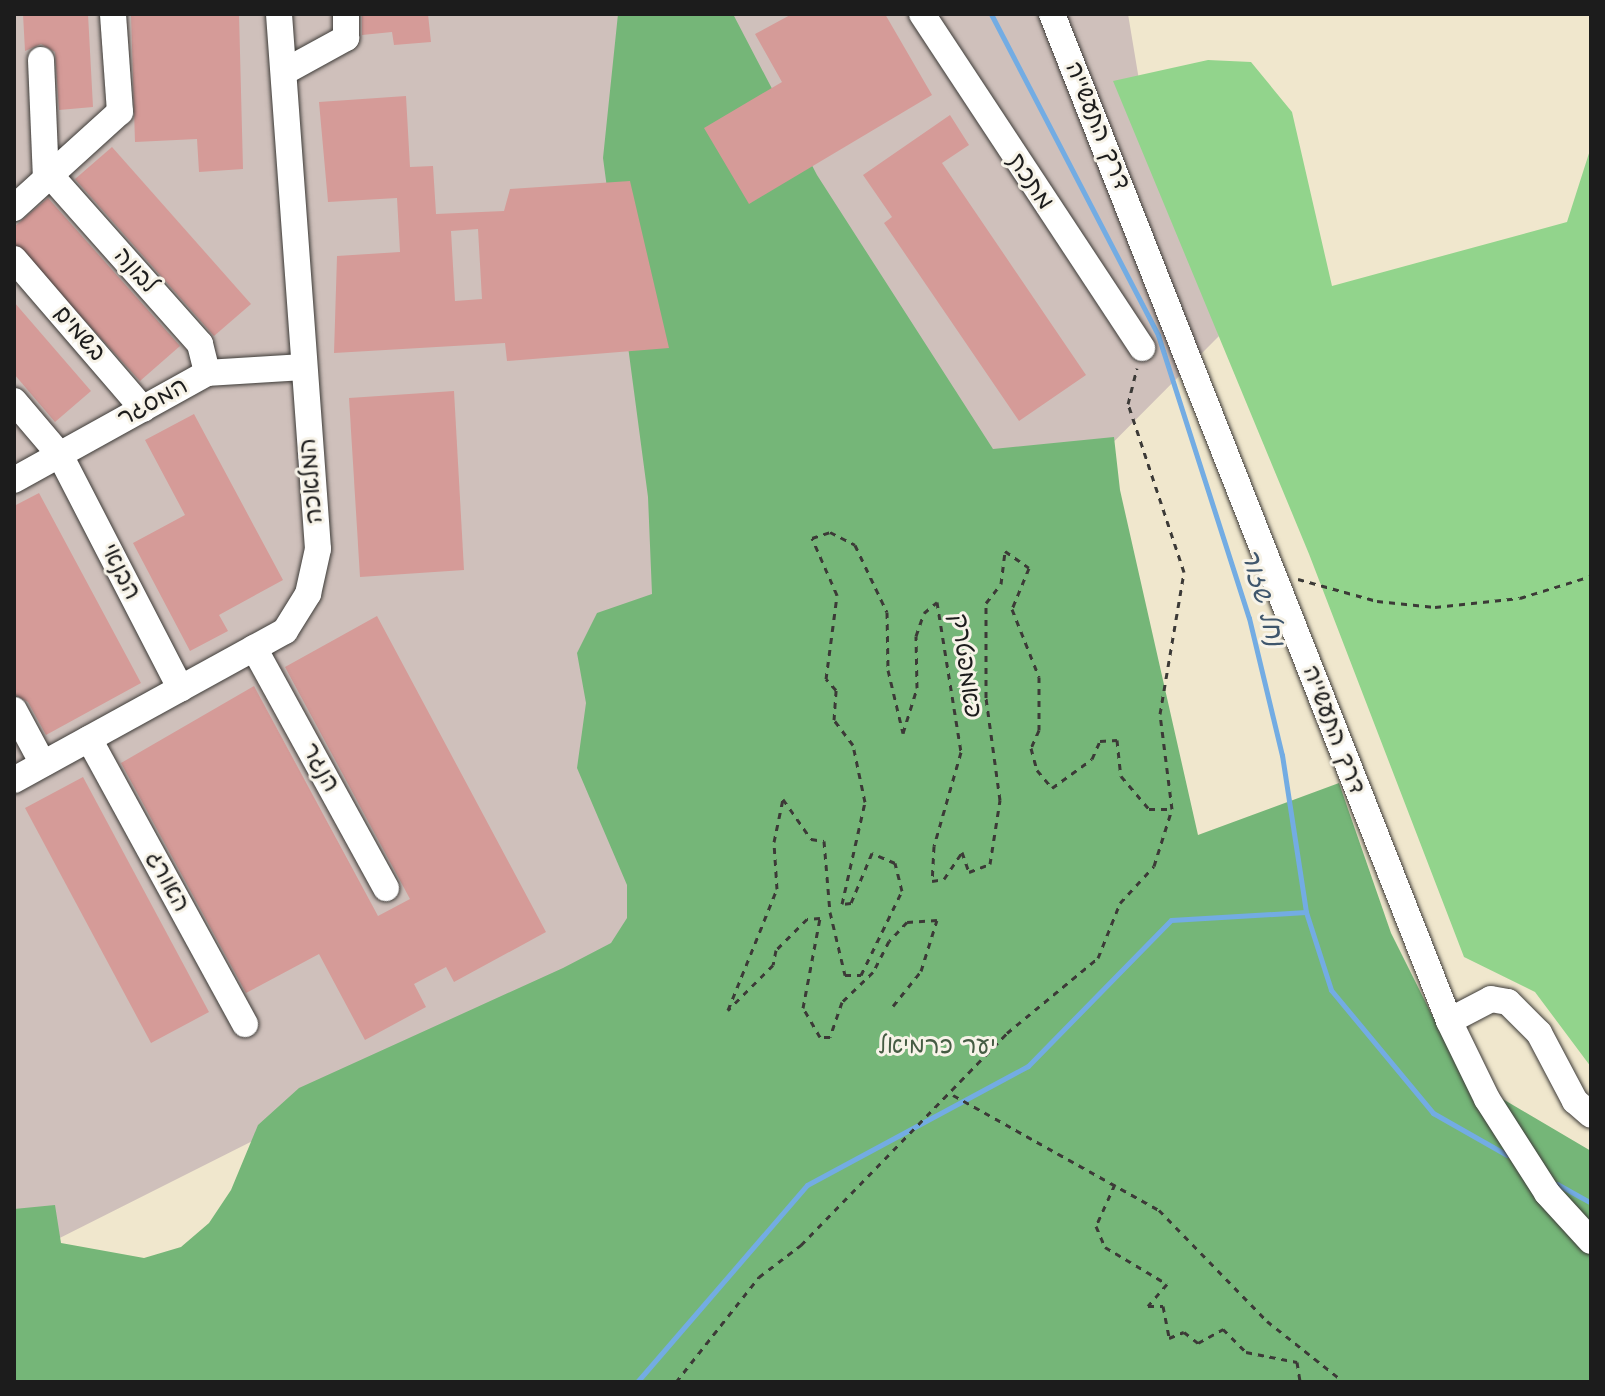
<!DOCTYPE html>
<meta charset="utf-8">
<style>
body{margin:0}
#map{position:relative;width:1605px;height:1396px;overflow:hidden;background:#f0e7cd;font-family:Kalam,"Playpen Sans Hebrew",sans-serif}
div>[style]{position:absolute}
.industrial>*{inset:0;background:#cfc0bb}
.green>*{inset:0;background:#92d48c}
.forest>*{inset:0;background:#75b678}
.stream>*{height:5px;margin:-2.5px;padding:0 2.5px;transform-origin:2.5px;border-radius:2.5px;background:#73ace3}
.building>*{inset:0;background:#d59b98}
.path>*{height:3px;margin-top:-1.5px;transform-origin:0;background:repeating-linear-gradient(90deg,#3c3a37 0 6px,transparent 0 12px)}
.roads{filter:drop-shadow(0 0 2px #3c3a37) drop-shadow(0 0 2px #3c3a37)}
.minor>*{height:26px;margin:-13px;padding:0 13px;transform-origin:13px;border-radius:13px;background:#fff}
span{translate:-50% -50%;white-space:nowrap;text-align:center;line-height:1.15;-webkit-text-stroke:6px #f7f3e8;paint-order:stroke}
.street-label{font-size:24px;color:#1c1c1c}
.park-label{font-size:24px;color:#455c43}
.water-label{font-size:26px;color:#3f566c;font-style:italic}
.frame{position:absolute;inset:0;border:16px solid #1c1c1c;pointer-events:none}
</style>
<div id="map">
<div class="industrial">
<div style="clip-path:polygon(14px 14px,1128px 14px,1150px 146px,1219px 336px,583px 975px,14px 1261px)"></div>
</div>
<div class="green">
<div style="clip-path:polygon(1208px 60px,1251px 62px,1292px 112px,1332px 286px,1567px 222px,1591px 147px,1591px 1067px,1535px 992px,1464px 957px,1309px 554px,1113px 81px)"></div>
</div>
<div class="forest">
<div style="clip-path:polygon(618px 14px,733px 14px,817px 175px,993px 449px,1114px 437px,1120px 490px,1198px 835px,1339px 783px,1391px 933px,1462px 1075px,1591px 1151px,1591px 1382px,14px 1382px,14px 1209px,55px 1205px,61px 1243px,144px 1258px,181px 1247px,209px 1223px,231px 1190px,258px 1125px,299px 1088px,563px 968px,611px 943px,627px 918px,627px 885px,577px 768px,586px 703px,577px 653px,597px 613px,652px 594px,648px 497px,603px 158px)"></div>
</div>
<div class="stream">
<div style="left:991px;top:14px;width:362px;rotate:62.5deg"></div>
<div style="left:1158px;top:335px;width:297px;rotate:72.2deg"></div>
<div style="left:1249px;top:618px;width:141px;rotate:76.5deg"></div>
<div style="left:1282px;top:755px;width:159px;rotate:81.3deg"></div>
<div style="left:1306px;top:912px;width:82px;rotate:72.2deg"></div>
<div style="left:1331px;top:990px;width:160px;rotate:50.3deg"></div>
<div style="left:1433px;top:1113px;width:85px;rotate:29.6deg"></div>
<div style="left:1557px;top:1184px;width:39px;rotate:29deg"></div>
<div style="left:637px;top:1382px;width:260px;rotate:-49.2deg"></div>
<div style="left:807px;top:1185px;width:251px;rotate:-28.3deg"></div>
<div style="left:1028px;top:1066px;width:204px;rotate:-45.6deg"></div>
<div style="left:1171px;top:920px;width:135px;rotate:-3.4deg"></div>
</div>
<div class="building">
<div style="clip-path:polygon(23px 14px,88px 14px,93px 107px,59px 110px,55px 52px,41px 44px,25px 51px)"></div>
<div style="clip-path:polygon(131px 14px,239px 14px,243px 169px,199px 172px,197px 139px,135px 142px)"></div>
<div style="clip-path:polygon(362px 14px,428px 14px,431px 42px,394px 45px,392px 32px,362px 35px)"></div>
<div style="clip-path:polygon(792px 14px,885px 14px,932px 95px,749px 204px,704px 128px,782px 82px,755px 34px)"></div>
<div style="clip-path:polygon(evenodd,406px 96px,410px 167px,433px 166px,436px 214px,504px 211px,510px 189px,630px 181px,669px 348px,507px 361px,505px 343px,334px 353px,337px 256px,400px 252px,397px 198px,328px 202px,319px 102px,406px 96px,478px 229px,482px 299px,455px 301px,451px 231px,478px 229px)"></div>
<div style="clip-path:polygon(950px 115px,969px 145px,942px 163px,1086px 375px,1019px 421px,884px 223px,892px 217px,863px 175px)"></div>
<div style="clip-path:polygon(112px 147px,251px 304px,214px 336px,75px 179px)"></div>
<div style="clip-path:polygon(48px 198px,180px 346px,140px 381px,14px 243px,14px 227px)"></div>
<div style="clip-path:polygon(14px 302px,91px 391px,55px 422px,14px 374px)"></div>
<div style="clip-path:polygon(454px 391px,464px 570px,360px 577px,349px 398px)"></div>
<div style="clip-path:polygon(194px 414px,283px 580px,219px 615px,228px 631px,190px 651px,133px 543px,185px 515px,145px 440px)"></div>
<div style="clip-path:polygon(39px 493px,141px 683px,46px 735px,28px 702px,14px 694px,14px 506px)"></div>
<div style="clip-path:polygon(377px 616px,546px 932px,454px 982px,446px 967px,414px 984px,426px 1007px,365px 1040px,319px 954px,246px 993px,121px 763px,254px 686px,378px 916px,410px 899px,285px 667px)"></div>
<div style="clip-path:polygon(83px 777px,209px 1012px,151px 1043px,25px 808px)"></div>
</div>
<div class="path">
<div style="left:1298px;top:579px;width:82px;rotate:15.6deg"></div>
<div style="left:1377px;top:601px;width:58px;rotate:5.9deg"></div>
<div style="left:1435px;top:607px;width:85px;rotate:-6deg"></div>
<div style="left:1520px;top:598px;width:74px;rotate:-17.2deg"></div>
<div style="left:893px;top:1006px;width:45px;rotate:-51.3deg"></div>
<div style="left:921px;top:971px;width:53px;rotate:-72.6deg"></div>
<div style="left:937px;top:920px;width:30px;rotate:176deg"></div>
<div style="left:907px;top:922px;width:26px;rotate:133deg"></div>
<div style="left:889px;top:941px;width:35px;rotate:117deg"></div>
<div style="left:873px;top:972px;width:43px;rotate:135.9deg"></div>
<div style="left:842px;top:1002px;width:37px;rotate:109deg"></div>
<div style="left:830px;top:1037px;width:10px;rotate:180deg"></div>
<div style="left:820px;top:1037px;width:34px;rotate:-120deg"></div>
<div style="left:803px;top:1008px;width:92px;rotate:-79.3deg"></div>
<div style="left:820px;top:918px;width:13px;rotate:176deg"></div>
<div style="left:807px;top:919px;width:44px;rotate:135deg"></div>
<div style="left:776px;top:950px;width:15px;rotate:101deg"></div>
<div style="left:773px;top:965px;width:64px;rotate:135deg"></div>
<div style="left:728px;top:1010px;width:131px;rotate:-68deg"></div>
<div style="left:777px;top:889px;width:47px;rotate:-93.7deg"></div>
<div style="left:774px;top:842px;width:44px;rotate:-78.2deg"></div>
<div style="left:783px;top:799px;width:49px;rotate:55deg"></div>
<div style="left:811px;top:839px;width:13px;rotate:9deg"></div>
<div style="left:824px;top:841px;width:71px;rotate:85.2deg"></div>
<div style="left:830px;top:912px;width:65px;rotate:76.6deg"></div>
<div style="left:845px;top:975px;width:16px"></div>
<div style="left:861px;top:975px;width:93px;rotate:-64deg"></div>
<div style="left:902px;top:891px;width:29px;rotate:-104deg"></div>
<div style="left:895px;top:863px;width:25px;rotate:-157deg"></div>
<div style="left:872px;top:853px;width:54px;rotate:112.8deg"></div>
<div style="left:851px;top:903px;width:9px;rotate:174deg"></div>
<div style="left:842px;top:904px;width:105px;rotate:-77.3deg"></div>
<div style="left:865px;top:802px;width:58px;rotate:-101.9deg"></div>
<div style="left:853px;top:745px;width:31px;rotate:-127deg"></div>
<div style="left:834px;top:720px;width:30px;rotate:-86deg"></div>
<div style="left:836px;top:690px;width:15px;rotate:-132deg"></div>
<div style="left:826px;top:679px;width:85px;rotate:-82.5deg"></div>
<div style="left:837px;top:595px;width:62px;rotate:-113.7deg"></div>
<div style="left:812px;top:538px;width:19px;rotate:-18deg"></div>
<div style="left:830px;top:532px;width:28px;rotate:27deg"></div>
<div style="left:855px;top:545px;width:74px;rotate:64.5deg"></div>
<div style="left:887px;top:612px;width:58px;rotate:89deg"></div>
<div style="left:888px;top:670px;width:65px;rotate:76.6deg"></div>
<div style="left:903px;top:733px;width:47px;rotate:-72.7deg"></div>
<div style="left:917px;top:688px;width:52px;rotate:-91.1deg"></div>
<div style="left:916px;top:636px;width:24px;rotate:-71deg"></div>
<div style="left:924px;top:613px;width:17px;rotate:-40deg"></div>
<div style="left:937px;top:602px;width:152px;rotate:80.9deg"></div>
<div style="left:961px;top:752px;width:98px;rotate:106deg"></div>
<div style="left:934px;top:846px;width:35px;rotate:93deg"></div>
<div style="left:932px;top:881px;width:12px;rotate:-9deg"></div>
<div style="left:944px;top:879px;width:32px;rotate:-56deg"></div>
<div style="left:962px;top:852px;width:21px;rotate:71deg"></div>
<div style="left:969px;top:872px;width:22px;rotate:-21deg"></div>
<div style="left:990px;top:864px;width:65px;rotate:-81.1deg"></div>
<div style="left:1000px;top:800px;width:103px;rotate:-97.8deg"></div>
<div style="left:986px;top:698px;width:95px;rotate:-90deg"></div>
<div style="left:986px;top:603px;width:24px;rotate:-52deg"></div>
<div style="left:1001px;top:584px;width:33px;rotate:-83deg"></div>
<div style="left:1005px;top:551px;width:29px;rotate:35deg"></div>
<div style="left:1029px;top:568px;width:44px;rotate:112.5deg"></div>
<div style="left:1012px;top:609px;width:73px;rotate:68.3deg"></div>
<div style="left:1039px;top:677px;width:53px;rotate:90deg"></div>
<div style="left:1039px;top:730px;width:20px;rotate:114deg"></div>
<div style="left:1031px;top:748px;width:23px;rotate:75deg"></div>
<div style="left:1037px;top:770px;width:23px;rotate:50deg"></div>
<div style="left:1052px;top:788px;width:49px;rotate:-35.9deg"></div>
<div style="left:1092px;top:759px;width:20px;rotate:-66deg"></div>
<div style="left:1100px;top:741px;width:17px;rotate:-3deg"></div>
<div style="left:1117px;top:740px;width:36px;rotate:84deg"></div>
<div style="left:1121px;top:776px;width:43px;rotate:49.7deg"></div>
<div style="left:1149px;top:809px;width:23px"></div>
<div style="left:953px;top:1095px;width:236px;rotate:29.2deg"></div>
<div style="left:1159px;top:1210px;width:155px;rotate:45.8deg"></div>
<div style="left:1267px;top:1321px;width:98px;rotate:38.4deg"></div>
<div style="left:1115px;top:1184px;width:46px;rotate:114.3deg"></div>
<div style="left:1096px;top:1226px;width:23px;rotate:67deg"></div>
<div style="left:1105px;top:1247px;width:72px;rotate:30.8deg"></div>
<div style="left:1167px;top:1284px;width:29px;rotate:131deg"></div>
<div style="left:1148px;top:1306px;width:15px"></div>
<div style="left:1163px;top:1306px;width:33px;rotate:79deg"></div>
<div style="left:1169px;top:1338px;width:16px;rotate:-22deg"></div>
<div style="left:1184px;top:1332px;width:18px;rotate:38deg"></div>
<div style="left:1198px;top:1343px;width:29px;rotate:-29deg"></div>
<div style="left:1223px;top:1329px;width:33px;rotate:45deg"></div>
<div style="left:1246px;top:1352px;width:52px;rotate:11.1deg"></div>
<div style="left:1297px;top:1362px;width:20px;rotate:81deg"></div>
<div style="left:676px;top:1382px;width:134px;rotate:-51.7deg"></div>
<div style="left:759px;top:1277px;width:53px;rotate:-37.3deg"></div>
<div style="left:801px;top:1245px;width:296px;rotate:-45.8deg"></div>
<div style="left:1007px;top:1033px;width:118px;rotate:-39.5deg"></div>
<div style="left:1098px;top:958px;width:59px;rotate:-68.2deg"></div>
<div style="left:1120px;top:903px;width:50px;rotate:-47.4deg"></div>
<div style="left:1154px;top:866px;width:60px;rotate:-72.5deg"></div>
<div style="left:1172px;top:809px;width:96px;rotate:-97.2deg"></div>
<div style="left:1160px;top:714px;width:144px;rotate:-80.4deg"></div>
<div style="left:1184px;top:572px;width:177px;rotate:-108.4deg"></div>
<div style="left:1128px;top:404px;width:37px;rotate:-76deg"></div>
</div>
<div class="roads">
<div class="minor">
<div style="left:922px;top:14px;width:400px;rotate:56.6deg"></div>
<div style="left:1052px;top:14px;width:1082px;rotate:68.48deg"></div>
<div style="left:1449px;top:1021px;width:87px;rotate:64deg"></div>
<div style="left:1487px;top:1099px;width:112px;rotate:57.4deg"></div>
<div style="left:1547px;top:1193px;width:65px;rotate:47.5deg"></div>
<div style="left:41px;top:60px;width:119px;rotate:87.6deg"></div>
<div style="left:284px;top:72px;width:71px;rotate:-28.7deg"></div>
<div style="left:346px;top:38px;width:24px;rotate:-90deg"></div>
<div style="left:50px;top:175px;width:226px;rotate:48.4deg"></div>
<div style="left:200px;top:344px;width:30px;rotate:76deg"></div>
<div style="left:14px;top:208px;width:143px;rotate:-42.2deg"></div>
<div style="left:120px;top:112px;width:98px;rotate:-94.1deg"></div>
<div style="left:14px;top:259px;width:198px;rotate:49.3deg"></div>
<div style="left:14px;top:401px;width:71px;rotate:49.6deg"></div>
<div style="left:60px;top:455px;width:263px;rotate:62.7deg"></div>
<div style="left:14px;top:480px;width:221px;rotate:-29deg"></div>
<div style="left:207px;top:373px;width:96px;rotate:-3.6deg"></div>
<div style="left:254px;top:648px;width:274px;rotate:61.2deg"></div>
<div style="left:14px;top:710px;width:61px;rotate:61.8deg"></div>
<div style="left:89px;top:739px;width:325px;rotate:61.3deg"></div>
<div style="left:14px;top:780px;width:309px;rotate:-28.8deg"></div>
<div style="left:285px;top:631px;width:44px;rotate:-58.1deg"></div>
<div style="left:308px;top:594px;width:46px;rotate:-77.5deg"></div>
<div style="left:318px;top:549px;width:536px;rotate:-94.17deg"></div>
<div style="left:1449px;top:1021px;width:47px;rotate:-27.6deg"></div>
<div style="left:1491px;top:999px;width:17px;rotate:10deg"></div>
<div style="left:1508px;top:1002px;width:44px;rotate:45deg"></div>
<div style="left:1539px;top:1033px;width:77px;rotate:62.1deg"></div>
<div style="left:1575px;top:1101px;width:21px;rotate:41deg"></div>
</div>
</div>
<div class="street-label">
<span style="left:1097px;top:126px;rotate:68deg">דרך התעשייה</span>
<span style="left:1030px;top:182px;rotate:56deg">מתכת</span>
<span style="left:135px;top:271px;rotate:48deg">לבונה</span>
<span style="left:79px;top:334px;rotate:49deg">בשמים</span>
<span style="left:153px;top:403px;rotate:-29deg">המסגר</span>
<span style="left:312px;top:481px;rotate:-95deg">המלאכה</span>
<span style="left:120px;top:572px;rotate:63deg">הבנאי</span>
<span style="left:965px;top:666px;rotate:82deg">פאמפטרק</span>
<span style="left:1333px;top:730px;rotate:69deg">דרך התעשייה</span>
<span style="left:320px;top:768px;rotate:61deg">הנגר</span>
<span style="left:167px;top:882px;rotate:61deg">האורג</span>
</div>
<div class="park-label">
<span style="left:937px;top:1047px">יער כרמיאל</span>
</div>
<div class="water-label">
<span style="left:1261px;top:598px;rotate:74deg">נחל שזור</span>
</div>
<div class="frame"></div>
</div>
